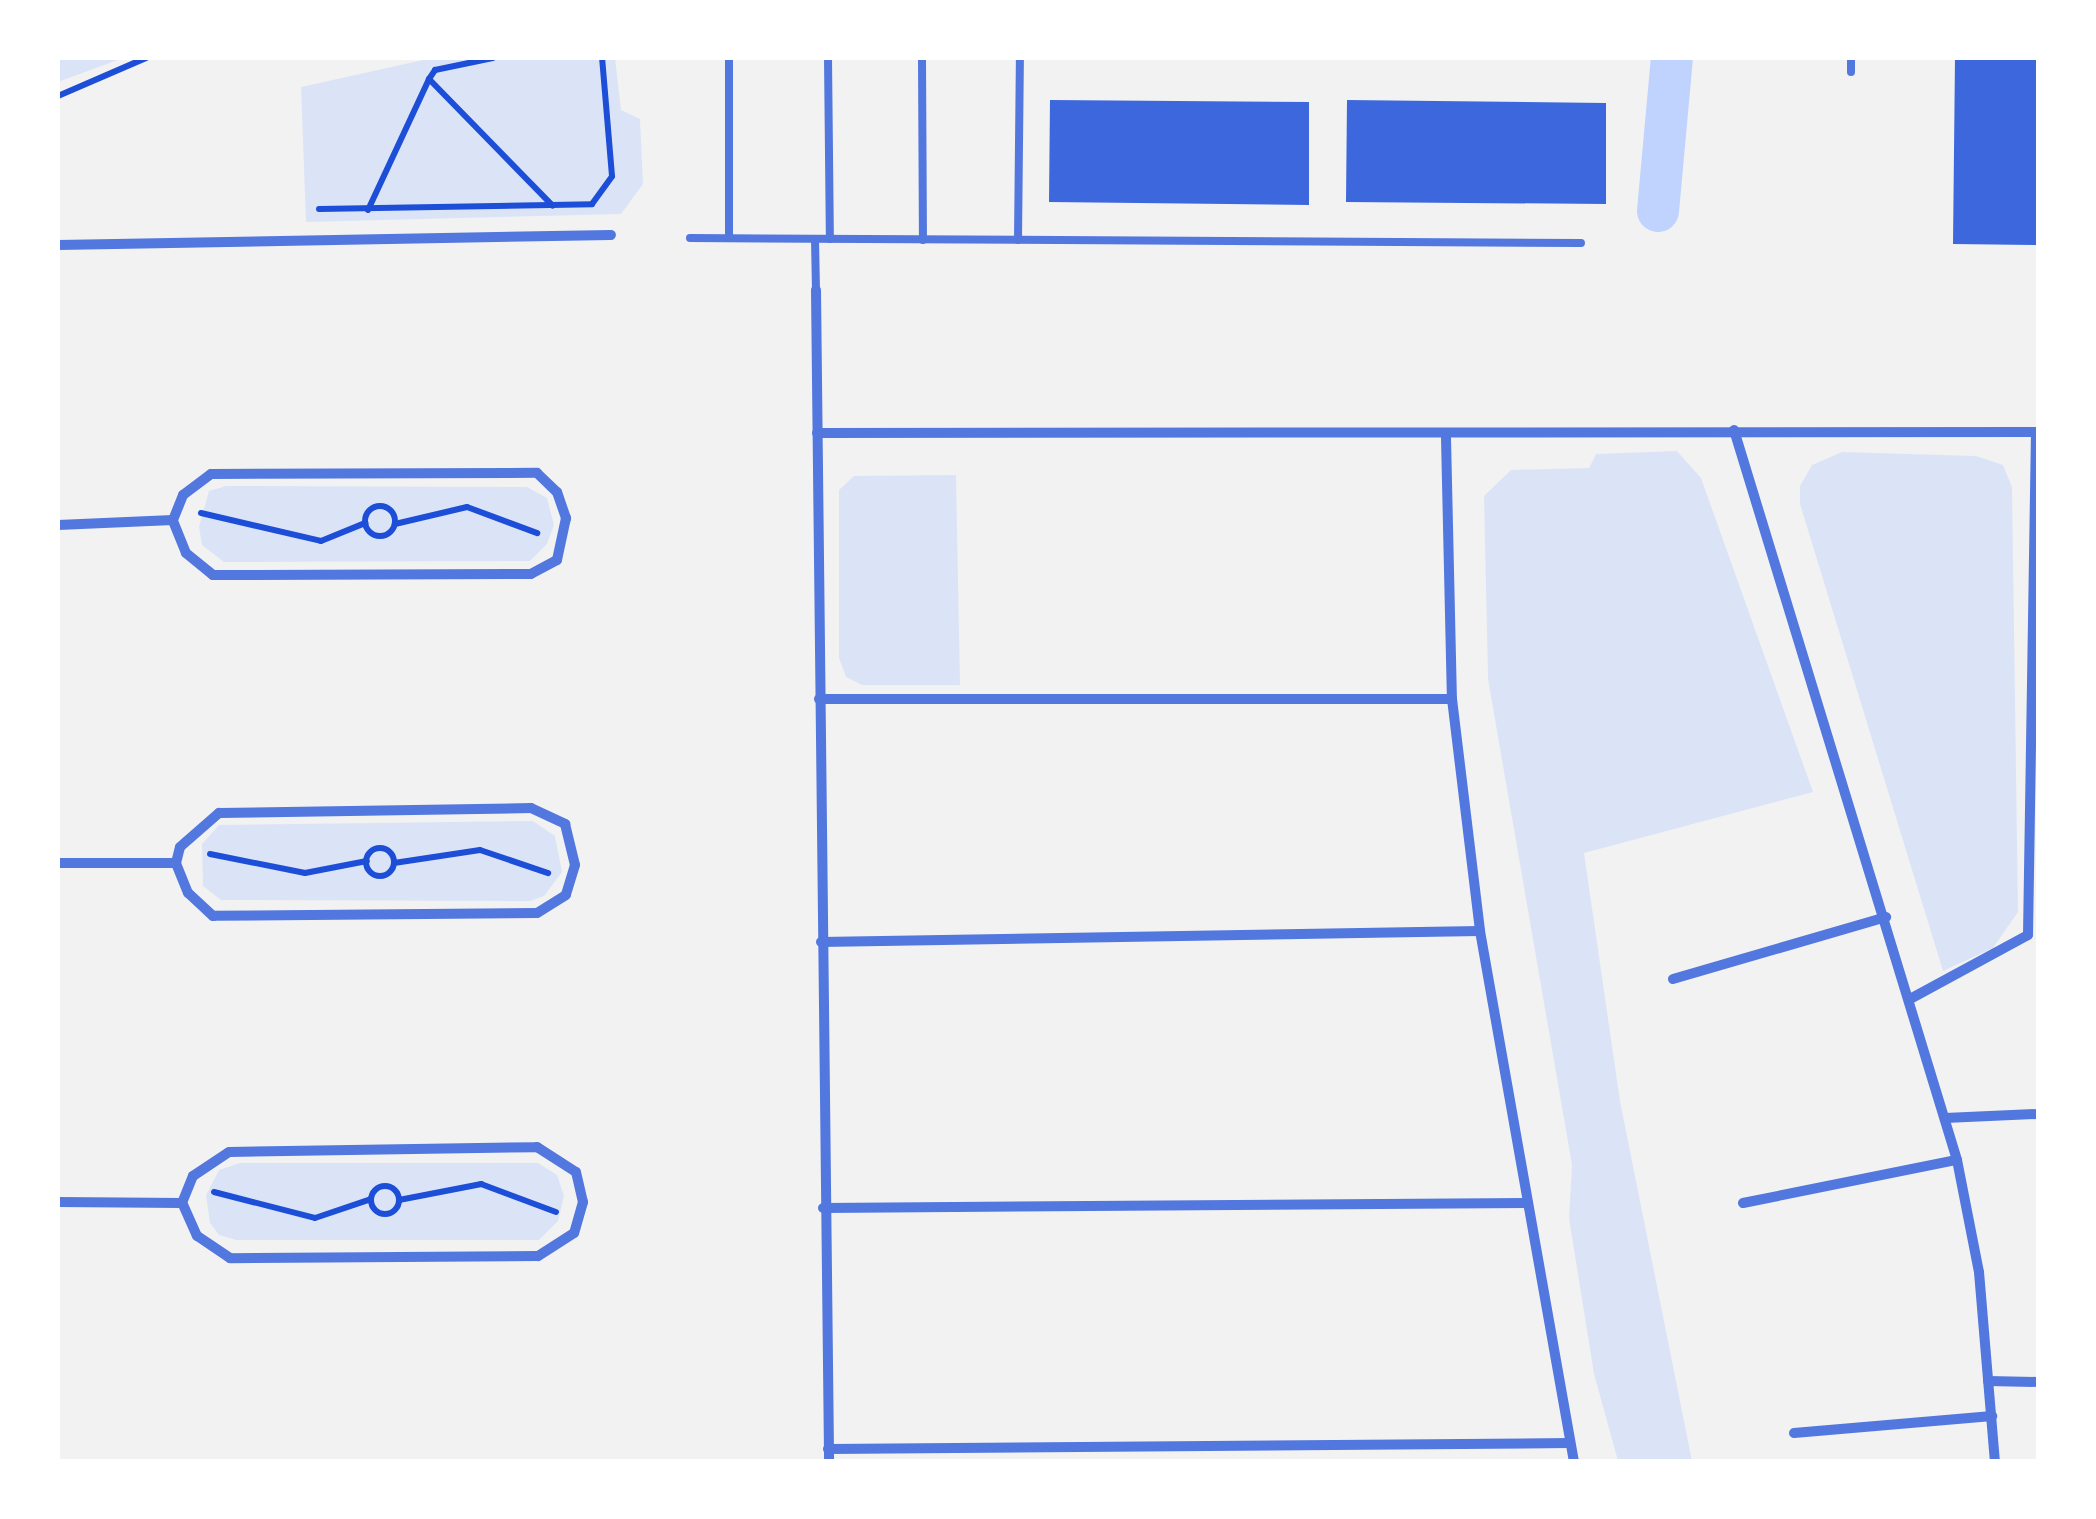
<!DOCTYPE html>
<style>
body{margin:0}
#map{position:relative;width:2096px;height:1519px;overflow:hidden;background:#f2f2f2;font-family:Quicksand,sans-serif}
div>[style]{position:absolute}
.green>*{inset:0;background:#dbe4f7}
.canal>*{height:42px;margin:-21px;padding:0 21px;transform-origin:21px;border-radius:21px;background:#bfd3fe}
.building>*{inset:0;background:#3d67dc}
.path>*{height:6px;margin:-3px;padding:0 3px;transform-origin:3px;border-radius:3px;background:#1d4ed8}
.path>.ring{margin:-3px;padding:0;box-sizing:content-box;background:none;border:6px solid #1d4ed8;border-radius:50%}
.service>*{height:8px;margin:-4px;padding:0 4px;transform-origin:4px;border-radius:4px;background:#5277de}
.minor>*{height:10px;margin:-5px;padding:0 5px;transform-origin:5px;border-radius:5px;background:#5277de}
span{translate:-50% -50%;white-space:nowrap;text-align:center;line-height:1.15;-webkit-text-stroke:9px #fff;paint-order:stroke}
.frame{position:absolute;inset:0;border:60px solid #fff;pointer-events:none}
</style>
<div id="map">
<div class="green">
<div style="clip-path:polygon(58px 58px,123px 58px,58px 82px)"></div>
<div style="clip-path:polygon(432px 58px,615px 58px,621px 110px,640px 119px,643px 184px,621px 214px,306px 222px,301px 87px)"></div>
<div style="clip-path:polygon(1677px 451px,1701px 478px,1813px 792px,1584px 853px,1620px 1101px,1692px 1461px,1618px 1461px,1594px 1374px,1569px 1218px,1572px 1165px,1488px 679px,1484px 496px,1511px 470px,1589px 468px,1596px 454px)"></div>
<div style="clip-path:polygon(1842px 452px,1976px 456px,2003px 465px,2012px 487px,2018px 912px,1993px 948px,1943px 971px,1800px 504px,1800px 486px,1812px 465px)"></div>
<div style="clip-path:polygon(956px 475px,960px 685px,862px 685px,846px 677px,839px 658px,839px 490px,854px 476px)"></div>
<div style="clip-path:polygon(226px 486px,527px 487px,547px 498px,554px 525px,547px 544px,530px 561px,224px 562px,202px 545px,199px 527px,209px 491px)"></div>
<div style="clip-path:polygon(533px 821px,555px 836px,562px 872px,544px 896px,530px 901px,221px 900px,203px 886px,202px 844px,219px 825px)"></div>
<div style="clip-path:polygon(240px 1163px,538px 1163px,557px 1175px,564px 1196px,558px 1221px,539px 1240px,236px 1240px,219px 1235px,210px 1223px,206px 1195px,219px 1170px)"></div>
</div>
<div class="canal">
<div style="left:1658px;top:211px;width:154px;rotate:-84.8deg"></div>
</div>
<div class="building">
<div style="clip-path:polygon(1955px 58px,2038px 58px,2038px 245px,1953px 244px)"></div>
<div style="clip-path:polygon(1050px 100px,1309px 102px,1309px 205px,1049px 202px)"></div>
<div style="clip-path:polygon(1347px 100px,1606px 103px,1606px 204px,1346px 202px)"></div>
</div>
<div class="path">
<div style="left:429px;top:79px;width:11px;rotate:-56deg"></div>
<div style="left:435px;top:70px;width:59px;rotate:-11.7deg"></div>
<div style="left:58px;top:96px;width:96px;rotate:-23.4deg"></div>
<div style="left:319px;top:209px;width:273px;rotate:-1deg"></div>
<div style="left:592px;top:204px;width:34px;rotate:-54deg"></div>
<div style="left:612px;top:176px;width:118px;rotate:-94.8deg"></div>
<div style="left:368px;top:210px;width:145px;rotate:-65deg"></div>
<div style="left:429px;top:79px;width:177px;rotate:45.7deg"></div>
<div class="ring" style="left:365px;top:506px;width:24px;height:24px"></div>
<div style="left:201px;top:513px;width:123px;rotate:13.1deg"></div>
<div style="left:321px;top:541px;width:48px;rotate:-22.2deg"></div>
<div style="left:395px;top:524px;width:74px;rotate:-13.3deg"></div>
<div style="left:467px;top:507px;width:75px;rotate:20.4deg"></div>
<div class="ring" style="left:366px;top:848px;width:22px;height:22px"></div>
<div style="left:210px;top:854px;width:97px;rotate:11.3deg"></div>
<div style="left:305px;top:873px;width:63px;rotate:-11deg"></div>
<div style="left:394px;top:863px;width:87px;rotate:-8.6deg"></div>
<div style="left:480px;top:850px;width:72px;rotate:18.7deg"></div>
<div class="ring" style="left:371px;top:1186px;width:22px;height:22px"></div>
<div style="left:214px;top:1192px;width:104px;rotate:14.4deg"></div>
<div style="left:315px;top:1218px;width:59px;rotate:-18.7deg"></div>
<div style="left:399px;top:1200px;width:84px;rotate:-11deg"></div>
<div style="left:481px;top:1184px;width:80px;rotate:20.5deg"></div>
</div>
<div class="service">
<div style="left:828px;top:58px;width:181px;rotate:89.4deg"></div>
<div style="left:922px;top:58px;width:182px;rotate:89.7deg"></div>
<div style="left:1851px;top:58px;width:14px;rotate:90deg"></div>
<div style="left:690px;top:238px;width:891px;rotate:0.32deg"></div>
<div style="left:729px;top:238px;width:180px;rotate:-90deg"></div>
<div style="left:815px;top:239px;width:51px;rotate:88.9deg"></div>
<div style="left:1018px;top:240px;width:182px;rotate:-89.4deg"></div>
</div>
<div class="minor">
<div style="left:58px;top:245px;width:553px;rotate:-1.04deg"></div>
<div style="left:816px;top:290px;width:1172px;rotate:89.36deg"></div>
<div style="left:1734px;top:430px;width:763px;rotate:73.01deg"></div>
<div style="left:1957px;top:1160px;width:114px;rotate:78.9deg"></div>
<div style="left:1979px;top:1272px;width:191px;rotate:85.2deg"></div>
<div style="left:817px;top:433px;width:1221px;rotate:-0.05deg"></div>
<div style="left:1446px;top:438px;width:261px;rotate:88.7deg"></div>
<div style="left:1452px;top:699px;width:234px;rotate:83.1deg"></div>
<div style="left:1480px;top:931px;width:539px;rotate:79.96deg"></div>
<div style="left:537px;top:473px;width:28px;rotate:44deg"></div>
<div style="left:557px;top:492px;width:28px;rotate:71deg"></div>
<div style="left:566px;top:518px;width:43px;rotate:102.1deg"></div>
<div style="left:557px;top:560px;width:30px;rotate:152deg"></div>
<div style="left:531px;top:574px;width:318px;rotate:179.8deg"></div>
<div style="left:213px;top:575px;width:35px;rotate:-141deg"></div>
<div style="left:186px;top:553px;width:35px;rotate:-112deg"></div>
<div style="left:173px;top:520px;width:27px;rotate:-68deg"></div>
<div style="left:183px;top:495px;width:35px;rotate:-37deg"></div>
<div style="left:211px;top:474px;width:326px;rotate:-0.2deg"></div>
<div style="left:58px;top:525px;width:115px;rotate:-2.5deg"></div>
<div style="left:819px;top:699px;width:633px"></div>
<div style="left:531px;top:808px;width:38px;rotate:25deg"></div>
<div style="left:565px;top:824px;width:42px;rotate:76.3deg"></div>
<div style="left:575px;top:865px;width:31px;rotate:107deg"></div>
<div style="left:566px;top:895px;width:34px;rotate:148deg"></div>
<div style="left:537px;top:913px;width:324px;rotate:179.5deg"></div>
<div style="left:213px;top:916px;width:34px;rotate:-137deg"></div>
<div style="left:188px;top:893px;width:32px;rotate:-112deg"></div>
<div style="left:176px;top:863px;width:16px;rotate:-76deg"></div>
<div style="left:180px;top:847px;width:52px;rotate:-41.1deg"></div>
<div style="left:219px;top:813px;width:312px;rotate:-0.9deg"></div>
<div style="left:58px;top:863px;width:118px"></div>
<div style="left:821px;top:942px;width:659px;rotate:-0.96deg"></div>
<div style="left:1673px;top:979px;width:222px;rotate:-16.2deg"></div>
<div style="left:1910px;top:999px;width:134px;rotate:-28.5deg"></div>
<div style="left:2028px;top:935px;width:503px;rotate:-89.09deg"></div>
<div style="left:1945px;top:1118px;width:93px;rotate:-2.5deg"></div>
<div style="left:537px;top:1147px;width:46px;rotate:32.7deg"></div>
<div style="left:576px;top:1172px;width:31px;rotate:77deg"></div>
<div style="left:583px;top:1202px;width:32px;rotate:106deg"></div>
<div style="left:574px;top:1233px;width:43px;rotate:147.4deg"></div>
<div style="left:538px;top:1256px;width:308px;rotate:179.6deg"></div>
<div style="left:230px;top:1258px;width:40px;rotate:-146deg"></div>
<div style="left:197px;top:1236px;width:36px;rotate:-114deg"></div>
<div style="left:182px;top:1203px;width:29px;rotate:-68deg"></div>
<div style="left:193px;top:1176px;width:43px;rotate:-33.7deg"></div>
<div style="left:229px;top:1152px;width:308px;rotate:-0.9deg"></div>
<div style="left:58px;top:1202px;width:124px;rotate:0.5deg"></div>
<div style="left:1743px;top:1203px;width:218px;rotate:-11.4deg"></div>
<div style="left:823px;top:1208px;width:705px;rotate:-0.41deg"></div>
<div style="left:1988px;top:1381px;width:50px;rotate:1.1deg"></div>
<div style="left:1794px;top:1433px;width:199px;rotate:-4.9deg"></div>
<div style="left:828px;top:1449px;width:741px;rotate:-0.46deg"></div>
</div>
<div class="frame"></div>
</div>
